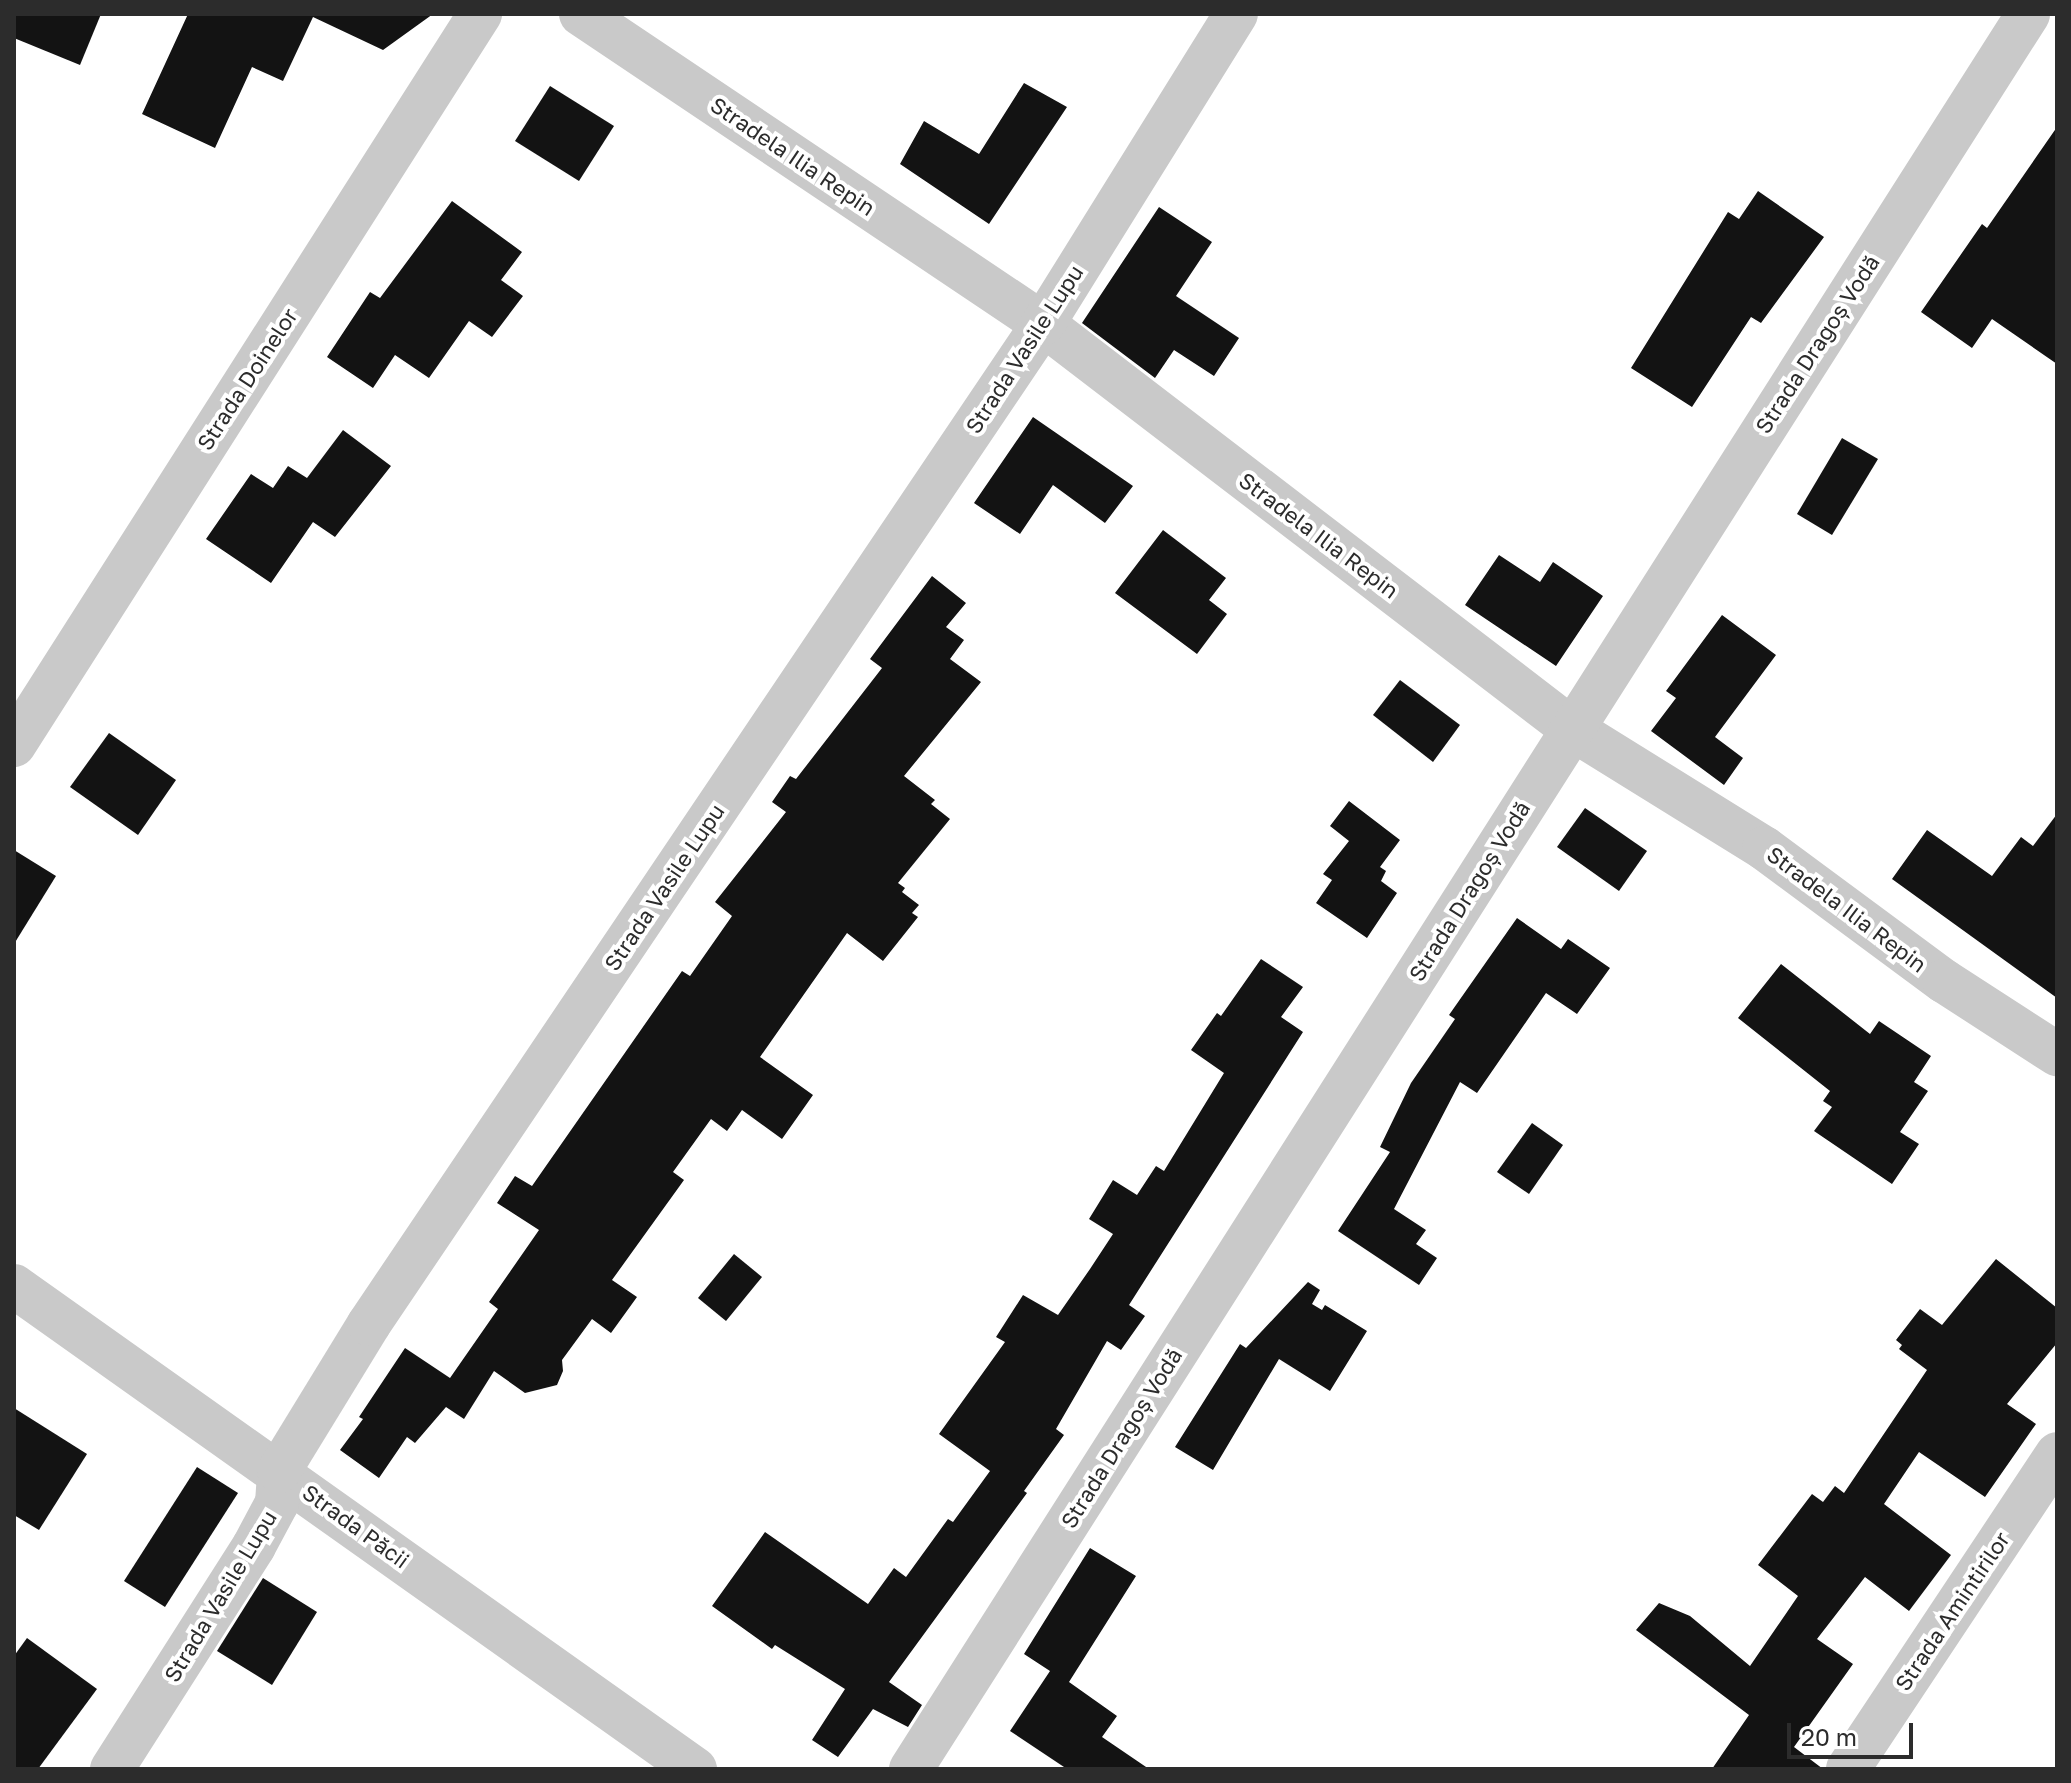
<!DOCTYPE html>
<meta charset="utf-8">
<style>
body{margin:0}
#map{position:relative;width:2071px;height:1783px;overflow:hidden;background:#fff;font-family:"Golos Text",sans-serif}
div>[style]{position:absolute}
.building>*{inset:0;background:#131313}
.minor>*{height:44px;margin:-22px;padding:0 22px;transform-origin:22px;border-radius:22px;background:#c9c9c9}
span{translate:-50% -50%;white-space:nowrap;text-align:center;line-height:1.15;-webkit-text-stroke:8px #fff;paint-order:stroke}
.street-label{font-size:22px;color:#2c2c2c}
.frame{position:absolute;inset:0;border:16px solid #2c2c2c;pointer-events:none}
.scale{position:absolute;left:1787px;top:1723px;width:126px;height:36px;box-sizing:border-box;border:4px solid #2c2c2c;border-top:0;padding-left:10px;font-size:24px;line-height:28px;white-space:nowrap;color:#2c2c2c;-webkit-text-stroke:6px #fff;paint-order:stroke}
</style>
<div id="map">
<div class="building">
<div style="clip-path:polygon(14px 14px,101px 14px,80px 65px,14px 38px)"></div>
<div style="clip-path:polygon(188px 14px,433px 14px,383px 50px,313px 17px,283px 81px,252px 67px,215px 148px,142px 114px)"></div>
<div style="clip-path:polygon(1024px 83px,1067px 107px,989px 224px,900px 164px,924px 121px,979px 154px)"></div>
<div style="clip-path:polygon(550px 86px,614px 126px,579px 181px,515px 141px)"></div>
<div style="clip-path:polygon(2057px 127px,2057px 364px,1992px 319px,1972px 348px,1921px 312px,1982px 224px,1987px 228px)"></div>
<div style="clip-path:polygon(1758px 191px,1824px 237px,1761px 323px,1751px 317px,1692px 407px,1631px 368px,1728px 212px,1739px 219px)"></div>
<div style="clip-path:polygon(452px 201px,522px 252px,501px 280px,523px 296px,492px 337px,469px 321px,429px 378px,395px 355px,373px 388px,327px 357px,370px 292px,380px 298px)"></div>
<div style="clip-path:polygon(1159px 207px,1212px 242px,1176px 296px,1239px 338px,1214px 376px,1174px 350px,1155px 378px,1082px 323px)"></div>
<div style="clip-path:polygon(1033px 417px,1133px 486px,1105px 523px,1053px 485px,1020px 534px,974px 503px)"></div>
<div style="clip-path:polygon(343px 430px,391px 466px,335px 537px,313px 522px,271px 583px,206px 539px,251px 474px,273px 488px,288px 466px,307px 478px)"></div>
<div style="clip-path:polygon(1842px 438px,1878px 459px,1832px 535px,1797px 514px)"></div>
<div style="clip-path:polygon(1163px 530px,1226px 578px,1209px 600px,1227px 614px,1197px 654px,1115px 593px)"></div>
<div style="clip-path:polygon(1499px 555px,1540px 582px,1553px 562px,1603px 596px,1556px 666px,1465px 605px)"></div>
<div style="clip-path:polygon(932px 576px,966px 603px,946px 627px,964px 640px,950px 659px,981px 682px,904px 776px,935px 800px,931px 804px,950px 819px,898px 883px,905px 888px,902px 892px,919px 905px,912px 913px,918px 917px,883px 961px,847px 933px,760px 1057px,813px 1095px,782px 1139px,742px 1110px,727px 1131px,711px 1119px,673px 1172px,684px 1180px,612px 1280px,637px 1297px,611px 1333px,592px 1319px,562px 1360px,563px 1371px,557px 1385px,525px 1393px,494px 1371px,464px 1419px,446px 1407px,415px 1443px,407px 1437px,379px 1478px,340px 1450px,363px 1419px,359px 1417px,405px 1348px,450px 1378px,498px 1309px,489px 1302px,539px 1230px,497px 1203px,515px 1176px,532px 1186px,682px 971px,690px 976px,732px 916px,715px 902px,786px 812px,772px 802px,790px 776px,796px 779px,882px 668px,870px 659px)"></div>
<div style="clip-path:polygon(1722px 615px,1776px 655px,1715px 737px,1743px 758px,1724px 785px,1651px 731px,1676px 698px,1666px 691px)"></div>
<div style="clip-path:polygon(1400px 680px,1460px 725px,1433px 762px,1373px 715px)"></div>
<div style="clip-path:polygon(109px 733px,176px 780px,138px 835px,70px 787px)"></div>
<div style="clip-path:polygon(1349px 801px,1400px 840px,1380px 867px,1386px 871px,1381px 881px,1397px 893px,1367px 938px,1316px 903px,1332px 880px,1323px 874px,1349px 841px,1330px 826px)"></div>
<div style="clip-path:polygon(1585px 808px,1647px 851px,1619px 891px,1557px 847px)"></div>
<div style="clip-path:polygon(2057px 814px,2057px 998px,1892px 879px,1927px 830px,1992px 876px,2021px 837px,2033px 846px)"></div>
<div style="clip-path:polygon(14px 850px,56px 876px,14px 944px)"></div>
<div style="clip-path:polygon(1517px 918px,1561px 949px,1568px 939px,1610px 968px,1577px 1014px,1546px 993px,1477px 1093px,1460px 1082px,1394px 1209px,1426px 1230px,1416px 1244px,1437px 1258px,1419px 1285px,1338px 1231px,1390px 1152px,1380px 1147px,1411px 1083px,1455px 1019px,1449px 1015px)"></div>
<div style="clip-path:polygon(1261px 959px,1303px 987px,1281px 1017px,1303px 1032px,1129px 1305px,1145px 1316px,1121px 1350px,1107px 1341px,1056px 1429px,1064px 1435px,1024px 1491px,1027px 1493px,889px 1682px,922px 1705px,908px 1727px,873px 1709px,838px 1757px,812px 1740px,845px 1689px,775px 1645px,772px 1649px,712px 1606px,765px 1532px,868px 1604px,894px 1568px,906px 1577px,948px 1519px,953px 1522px,990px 1471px,939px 1434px,1005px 1342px,996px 1337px,1023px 1295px,1058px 1315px,1090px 1269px,1113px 1234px,1089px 1219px,1113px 1180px,1137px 1195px,1156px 1166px,1164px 1171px,1224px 1073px,1191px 1050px,1217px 1013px,1221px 1016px)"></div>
<div style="clip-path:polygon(1781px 964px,1870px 1034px,1879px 1021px,1931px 1056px,1914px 1082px,1928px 1091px,1900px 1132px,1919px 1144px,1892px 1184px,1814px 1131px,1832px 1107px,1823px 1101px,1830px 1091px,1738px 1018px)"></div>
<div style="clip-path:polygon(1532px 1123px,1563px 1145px,1529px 1194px,1497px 1172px)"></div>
<div style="clip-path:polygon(734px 1254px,762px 1277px,726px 1321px,698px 1298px)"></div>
<div style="clip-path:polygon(1996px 1259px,2057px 1308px,2057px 1343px,2007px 1404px,2036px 1424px,1985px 1497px,1919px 1452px,1884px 1504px,1951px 1555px,1909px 1611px,1865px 1577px,1817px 1639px,1853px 1664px,1794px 1747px,1823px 1769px,1712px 1769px,1749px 1715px,1636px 1630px,1659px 1603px,1690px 1616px,1750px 1666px,1798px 1596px,1758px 1565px,1812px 1494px,1823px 1502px,1835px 1486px,1844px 1493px,1927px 1370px,1899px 1349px,1902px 1345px,1896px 1340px,1920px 1309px,1942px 1325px)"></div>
<div style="clip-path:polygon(1308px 1282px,1320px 1290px,1312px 1304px,1322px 1310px,1325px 1305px,1367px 1331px,1330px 1391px,1279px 1359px,1213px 1470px,1175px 1447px,1240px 1344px,1246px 1348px)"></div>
<div style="clip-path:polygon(14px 1408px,87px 1454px,39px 1530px,14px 1515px)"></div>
<div style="clip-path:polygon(197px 1467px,238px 1493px,165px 1607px,124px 1581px)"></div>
<div style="clip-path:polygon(1090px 1548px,1136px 1576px,1069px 1682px,1117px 1716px,1102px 1737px,1149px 1769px,1067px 1769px,1010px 1731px,1050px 1671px,1024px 1654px)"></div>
<div style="clip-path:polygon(263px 1578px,317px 1612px,272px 1685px,217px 1651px)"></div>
<div style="clip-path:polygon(27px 1638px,97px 1689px,38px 1769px,14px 1769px,14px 1656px)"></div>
</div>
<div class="minor">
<div style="left:581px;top:14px;width:556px;rotate:33.86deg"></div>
<div style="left:1043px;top:324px;width:666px;rotate:37.44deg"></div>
<div style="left:1572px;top:729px;width:226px;rotate:31.8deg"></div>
<div style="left:1764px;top:848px;width:224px;rotate:36.5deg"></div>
<div style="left:1944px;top:981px;width:135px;rotate:32.9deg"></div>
<div style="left:14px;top:745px;width:867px;rotate:-57.48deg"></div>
<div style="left:14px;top:1286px;width:835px;rotate:35.35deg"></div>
<div style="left:112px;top:1769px;width:264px;rotate:-57.5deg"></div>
<div style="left:254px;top:1546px;width:49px;rotate:-61.9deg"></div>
<div style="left:277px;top:1503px;width:32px;rotate:-86deg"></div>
<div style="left:279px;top:1471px;width:172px;rotate:-58.5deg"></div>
<div style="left:369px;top:1324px;width:1206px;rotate:-56.02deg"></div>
<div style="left:1043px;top:324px;width:365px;rotate:-58.1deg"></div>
<div style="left:911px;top:1769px;width:2080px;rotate:-57.52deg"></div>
<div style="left:1848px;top:1769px;width:378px;rotate:-56.4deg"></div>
</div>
<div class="street-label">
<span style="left:793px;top:156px;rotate:34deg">Stradela Ilia Repin</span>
<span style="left:1817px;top:344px;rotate:-57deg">Strada Dragoș Vodă</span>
<span style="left:1024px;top:349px;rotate:-57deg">Strada Vasile Lupu</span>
<span style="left:247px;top:379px;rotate:-57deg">Strada Doinelor</span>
<span style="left:1319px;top:535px;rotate:37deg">Stradela Ilia Repin</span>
<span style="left:664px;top:887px;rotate:-56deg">Strada Vasile Lupu</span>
<span style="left:1469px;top:891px;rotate:-58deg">Strada Dragoș Vodă</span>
<span style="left:1847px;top:909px;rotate:37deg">Stradela Ilia Repin</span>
<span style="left:1121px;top:1438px;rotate:-58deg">Strada Dragoș Vodă</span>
<span style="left:356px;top:1526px;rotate:36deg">Strada Păcii</span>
<span style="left:220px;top:1596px;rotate:-59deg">Strada Vasile Lupu</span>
<span style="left:1952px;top:1611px;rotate:-56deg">Strada Amintirilor</span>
</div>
<div class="frame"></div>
<div class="scale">20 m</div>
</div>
